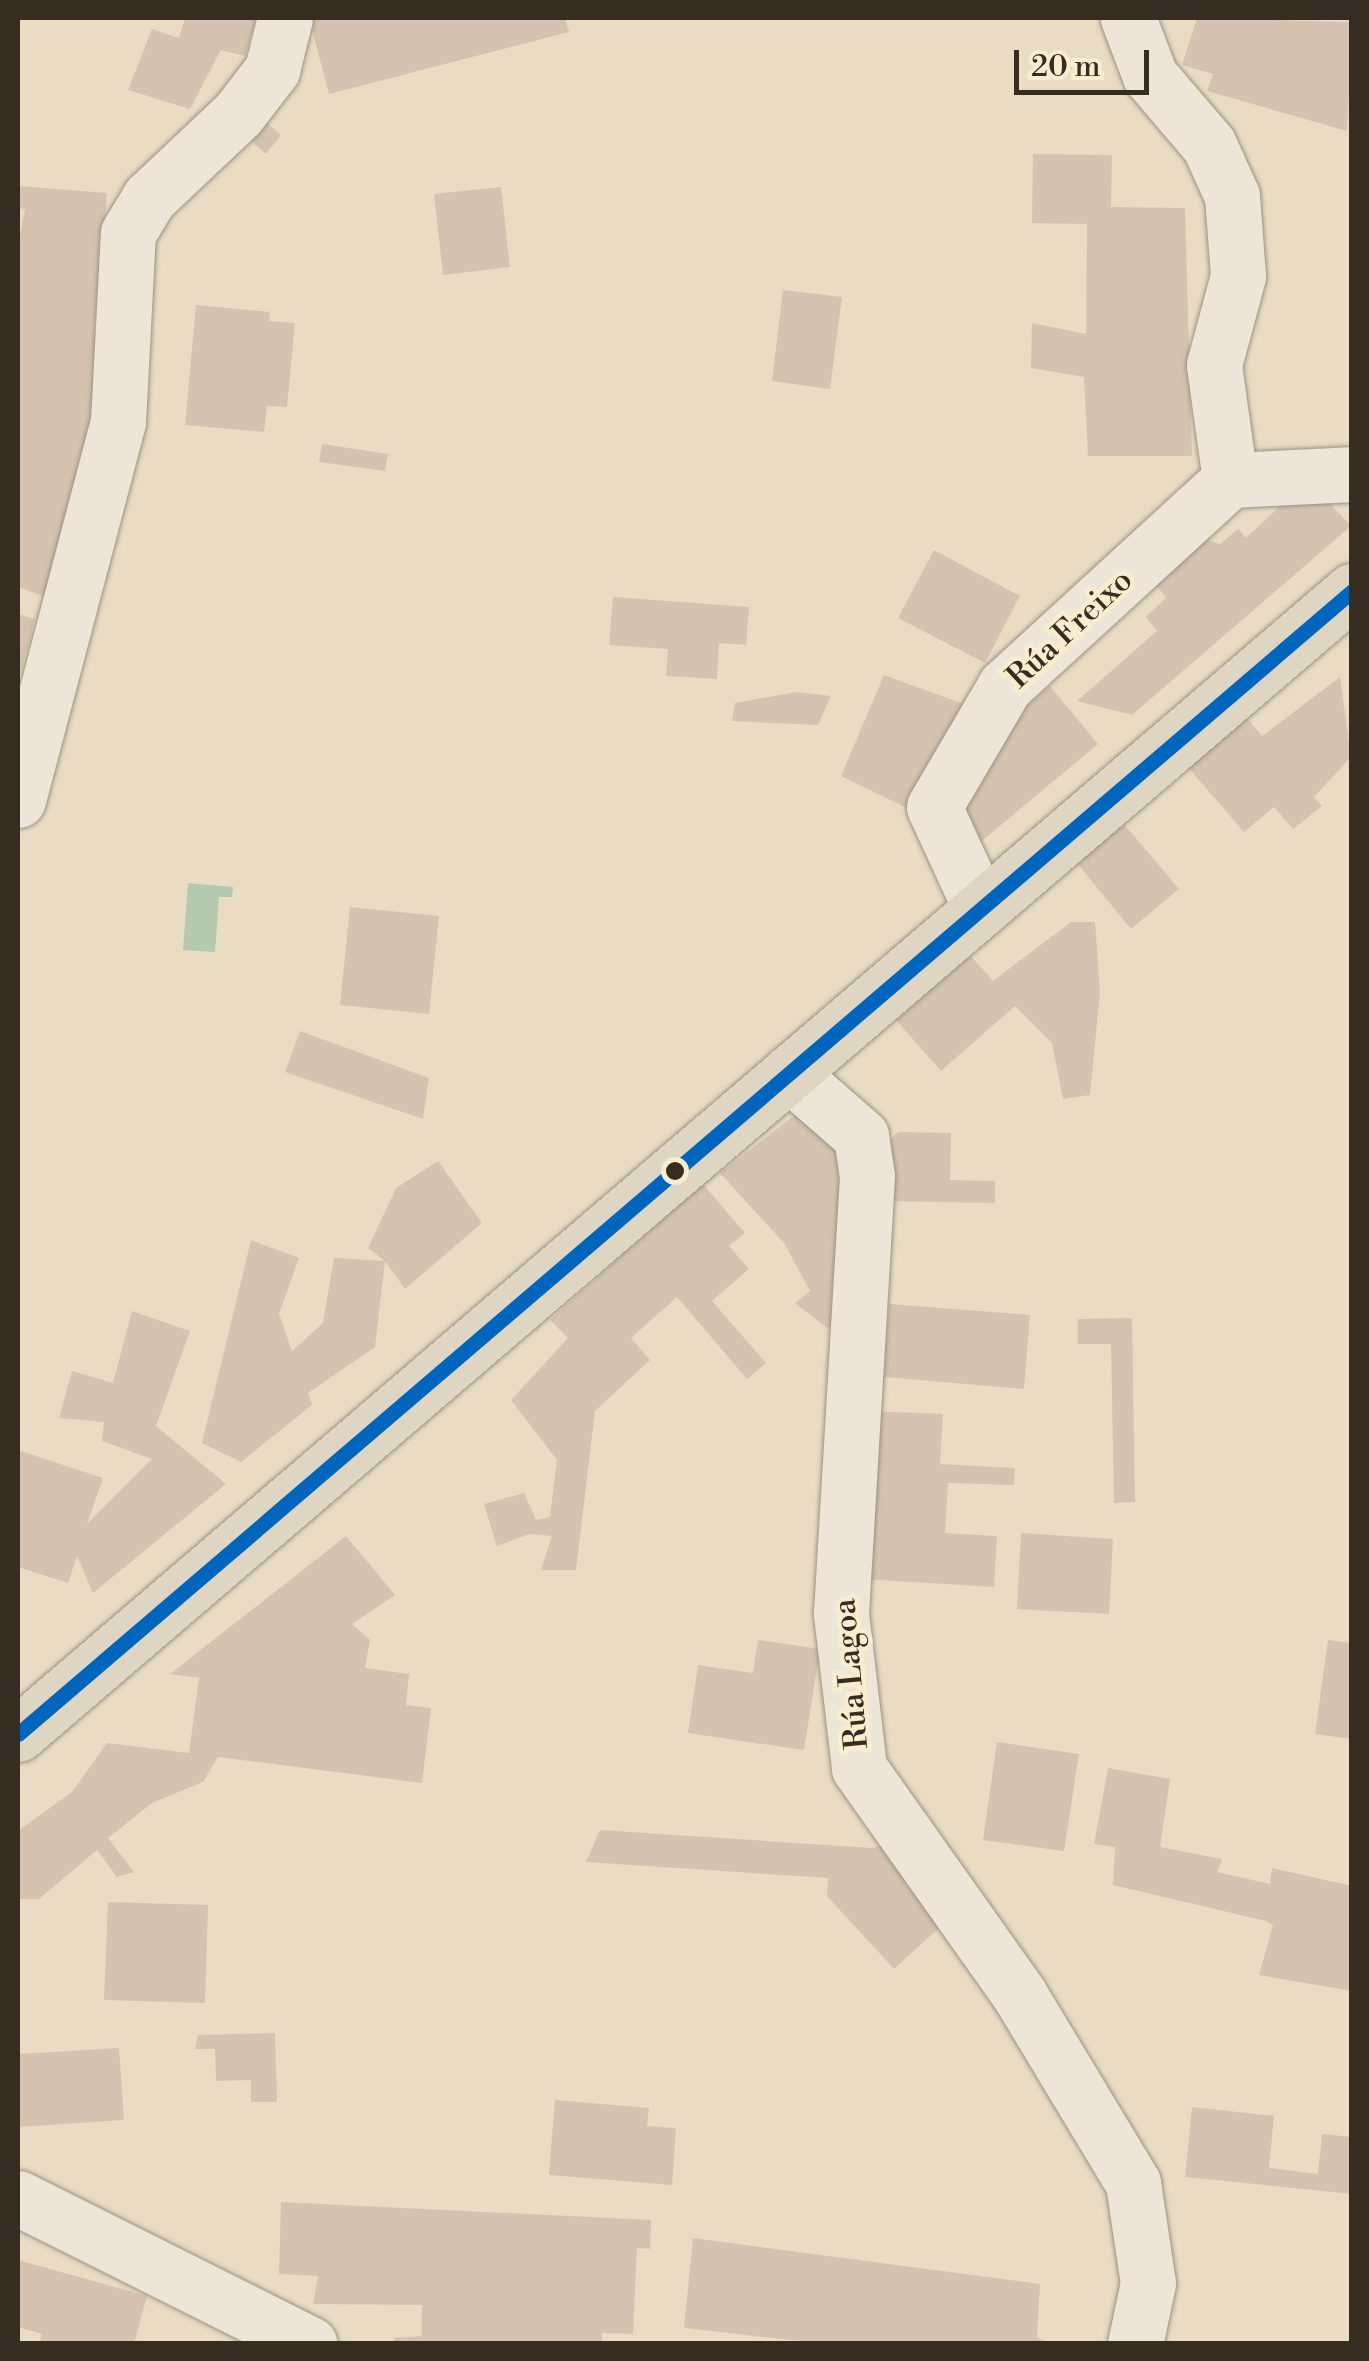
<!DOCTYPE html>
<meta charset="utf-8">
<style>
body{margin:0}
#map{position:relative;width:1369px;height:2361px;overflow:hidden;background:#e9dcc3;font-family:"Libre Bodoni",serif}
div>[style]{position:absolute}
.water>*{inset:0;background:#b5c8b0}
.building>*{inset:0;background:#d5c3b1}
.roads{filter:drop-shadow(0 0 2px #9b9384) drop-shadow(0 0 2px #9b9384)}
.minor>*{height:55px;margin:-27.5px;padding:0 27.5px;transform-origin:27.5px;border-radius:27.5px;background:#ece5d8}
.major>*{height:55px;margin:-27.5px;padding:0 27.5px;transform-origin:27.5px;border-radius:27.5px;background:#dfd5c3}
.bus-1>*{height:15px;margin:-7.5px;padding:0 7.5px;transform-origin:7.5px;border-radius:7.5px;background:#0065bd}
.dots>*{width:28px;height:28px;translate:-50% -50%;box-sizing:border-box;border:5px solid #faecce;border-radius:50%}
span{translate:-50% -50%;white-space:nowrap;text-align:center;line-height:1.15;-webkit-text-stroke:9px #faecce;paint-order:stroke}
.street-label{font-size:32px;color:#372c21}
.frame{position:absolute;inset:0;border:20px solid #372c21;pointer-events:none}
.scale{position:absolute;left:1014px;top:50px;width:135px;height:45px;box-sizing:border-box;border:5px solid #372c21;border-top:0;padding-left:12px;font-size:30px;line-height:35px;white-space:nowrap;color:#372c21;-webkit-text-stroke:8px #faecce;paint-order:stroke}
</style>
<div id="map">
<div class="water">
<div style="clip-path:polygon(188px 883px,233px 887px,232px 897px,219px 897px,215px 952px,183px 950px)"></div>
</div>
<div class="building">
<div style="clip-path:polygon(185px 18px,256px 18px,245px 56px,221px 50px,190px 109px,128px 90px,152px 29px,179px 38px)"></div>
<div style="clip-path:polygon(309px 18px,565px 18px,569px 32px,329px 94px)"></div>
<div style="clip-path:polygon(1197px 18px,1352px 22px,1347px 131px,1207px 91px,1213px 74px,1182px 65px)"></div>
<div style="clip-path:polygon(265px 121px,281px 135px,266px 154px,249px 139px)"></div>
<div style="clip-path:polygon(1033px 154px,1112px 155px,1111px 207px,1185px 208px,1192px 456px,1088px 456px,1084px 377px,1031px 368px,1032px 323px,1086px 334px,1087px 224px,1032px 223px)"></div>
<div style="clip-path:polygon(18px 186px,107px 193px,94px 334px,103px 337px,82px 481px,48px 598px,18px 587px,18px 246px,25px 209px,18px 208px)"></div>
<div style="clip-path:polygon(501px 187px,510px 267px,443px 275px,434px 194px)"></div>
<div style="clip-path:polygon(783px 290px,842px 297px,830px 389px,772px 381px)"></div>
<div style="clip-path:polygon(196px 305px,270px 312px,269px 321px,295px 323px,287px 407px,267px 406px,264px 432px,185px 425px)"></div>
<div style="clip-path:polygon(322px 444px,388px 454px,385px 471px,319px 462px)"></div>
<div style="clip-path:polygon(1297px 490px,1319px 492px,1351px 526px,1132px 715px,1077px 701px,1157px 631px,1146px 617px,1166px 598px,1147px 574px,1187px 534px,1220px 544px,1238px 529px,1246px 538px)"></div>
<div style="clip-path:polygon(934px 550px,1020px 596px,985px 663px,898px 618px)"></div>
<div style="clip-path:polygon(613px 597px,749px 607px,746px 645px,719px 643px,717px 679px,666px 676px,668px 649px,609px 645px)"></div>
<div style="clip-path:polygon(18px 614px,35px 619px,19px 677px,18px 677px)"></div>
<div style="clip-path:polygon(884px 675px,969px 706px,911px 810px,841px 776px)"></div>
<div style="clip-path:polygon(1340px 677px,1351px 757px,1314px 797px,1322px 806px,1293px 829px,1274px 807px,1244px 832px,1186px 765px,1245px 716px,1262px 736px)"></div>
<div style="clip-path:polygon(1050px 686px,1098px 744px,972px 849px,952px 791px,1005px 724px)"></div>
<div style="clip-path:polygon(797px 692px,831px 696px,818px 725px,732px 721px,735px 703px)"></div>
<div style="clip-path:polygon(1123px 823px,1179px 889px,1131px 929px,1076px 862px)"></div>
<div style="clip-path:polygon(350px 907px,439px 916px,429px 1014px,340px 1005px)"></div>
<div style="clip-path:polygon(1071px 922px,1095px 922px,1100px 992px,1090px 1095px,1063px 1099px,1052px 1043px,1015px 1006px,941px 1071px,896px 1020px,970px 955px,993px 981px)"></div>
<div style="clip-path:polygon(300px 1031px,429px 1078px,423px 1119px,285px 1072px)"></div>
<div style="clip-path:polygon(803px 1109px,847px 1146px,842px 1316px,827px 1328px,795px 1303px,810px 1291px,784px 1243px,720px 1173px)"></div>
<div style="clip-path:polygon(898px 1132px,951px 1133px,950px 1180px,995px 1181px,995px 1203px,882px 1201px,884px 1146px)"></div>
<div style="clip-path:polygon(438px 1161px,482px 1223px,405px 1289px,385px 1261px,375px 1347px,308px 1393px,312px 1405px,241px 1462px,202px 1443px,251px 1240px,299px 1258px,279px 1314px,292px 1351px,323px 1323px,334px 1258px,385px 1261px,368px 1248px,396px 1188px)"></div>
<div style="clip-path:polygon(702px 1183px,745px 1233px,729px 1246px,749px 1269px,712px 1301px,766px 1363px,747px 1379px,677px 1297px,631px 1338px,650px 1360px,595px 1411px,576px 1570px,541px 1570px,552px 1536px,529px 1534px,497px 1546px,484px 1504px,524px 1493px,536px 1520px,550px 1517px,557px 1460px,511px 1400px,568px 1338px,550px 1320px)"></div>
<div style="clip-path:polygon(889px 1304px,1030px 1315px,1024px 1389px,884px 1377px)"></div>
<div style="clip-path:polygon(132px 1311px,190px 1331px,156px 1426px,226px 1484px,93px 1593px,77px 1556px,68px 1583px,18px 1567px,18px 1450px,103px 1478px,87px 1524px,152px 1459px,102px 1441px,104px 1422px,59px 1418px,72px 1371px,113px 1383px)"></div>
<div style="clip-path:polygon(1132px 1318px,1135px 1502px,1114px 1503px,1111px 1344px,1078px 1344px,1078px 1319px)"></div>
<div style="clip-path:polygon(869px 1411px,943px 1414px,940px 1464px,1015px 1468px,1014px 1485px,948px 1483px,945px 1533px,997px 1536px,994px 1587px,864px 1579px)"></div>
<div style="clip-path:polygon(1021px 1533px,1113px 1539px,1109px 1614px,1017px 1609px)"></div>
<div style="clip-path:polygon(346px 1536px,395px 1595px,352px 1624px,370px 1640px,365px 1668px,409px 1674px,406px 1705px,431px 1708px,422px 1783px,218px 1757px,203px 1782px,152px 1803px,108px 1838px,134px 1872px,117px 1877px,97px 1850px,39px 1899px,18px 1899px,18px 1831px,72px 1792px,107px 1743px,189px 1753px,199px 1678px,170px 1674px)"></div>
<div style="clip-path:polygon(758px 1640px,820px 1649px,804px 1750px,688px 1733px,698px 1665px,753px 1673px)"></div>
<div style="clip-path:polygon(1328px 1640px,1352px 1643px,1352px 1739px,1315px 1734px)"></div>
<div style="clip-path:polygon(997px 1742px,1079px 1754px,1064px 1851px,983px 1840px)"></div>
<div style="clip-path:polygon(1108px 1768px,1170px 1779px,1160px 1847px,1222px 1859px,1217px 1872px,1270px 1884px,1272px 1868px,1352px 1886px,1352px 1991px,1259px 1975px,1273px 1925px,1266px 1921px,1113px 1885px,1115px 1847px,1094px 1844px)"></div>
<div style="clip-path:polygon(600px 1830px,872px 1848px,892px 1843px,952px 1916px,894px 1969px,827px 1896px,828px 1878px,586px 1862px)"></div>
<div style="clip-path:polygon(108px 1902px,208px 1905px,205px 2003px,104px 2000px)"></div>
<div style="clip-path:polygon(275px 2033px,277px 2102px,251px 2102px,251px 2080px,216px 2081px,215px 2049px,195px 2049px,198px 2035px)"></div>
<div style="clip-path:polygon(119px 2048px,124px 2120px,18px 2127px,18px 2054px)"></div>
<div style="clip-path:polygon(555px 2100px,649px 2108px,647px 2126px,676px 2128px,672px 2185px,549px 2175px)"></div>
<div style="clip-path:polygon(1192px 2107px,1274px 2116px,1269px 2168px,1318px 2174px,1322px 2134px,1352px 2137px,1352px 2194px,1185px 2177px)"></div>
<div style="clip-path:polygon(281px 2202px,651px 2220px,650px 2249px,637px 2248px,633px 2334px,602px 2333px,602px 2344px,394px 2344px,394px 2338px,422px 2336px,422px 2305px,313px 2304px,318px 2276px,279px 2274px)"></div>
<div style="clip-path:polygon(693px 2238px,1040px 2284px,1037px 2338px,1053px 2344px,828px 2344px,684px 2328px)"></div>
<div style="clip-path:polygon(18px 2260px,147px 2296px,134px 2344px,39px 2344px,42px 2334px,18px 2327px)"></div>
</div>
<div class="roads">
<div class="minor">
<div style="left:1128px;top:18px;width:62px;rotate:69.2deg"></div>
<div style="left:1150px;top:76px;width:91px;rotate:49.5deg"></div>
<div style="left:1209px;top:145px;width:56px;rotate:65.7deg"></div>
<div style="left:1232px;top:196px;width:80px;rotate:85.7deg"></div>
<div style="left:1238px;top:276px;width:92px;rotate:105.1deg"></div>
<div style="left:1214px;top:365px;width:116px;rotate:82.1deg"></div>
<div style="left:18px;top:800px;width:391px;rotate:-75.2deg"></div>
<div style="left:118px;top:422px;width:189px;rotate:-87deg"></div>
<div style="left:128px;top:233px;width:41px;rotate:-59deg"></div>
<div style="left:149px;top:198px;width:122px;rotate:-43.3deg"></div>
<div style="left:238px;top:114px;width:56px;rotate:-52.3deg"></div>
<div style="left:272px;top:70px;width:54px;rotate:-76deg"></div>
<div style="left:981px;top:909px;width:112px;rotate:-114.7deg"></div>
<div style="left:934px;top:807px;width:140px;rotate:-59.6deg"></div>
<div style="left:1005px;top:686px;width:305px;rotate:-42.5deg"></div>
<div style="left:1230px;top:480px;width:122px;rotate:-2.8deg"></div>
<div style="left:789px;top:1073px;width:96px;rotate:41.2deg"></div>
<div style="left:861px;top:1136px;width:40px;rotate:81.5deg"></div>
<div style="left:867px;top:1176px;width:439px;rotate:93.4deg"></div>
<div style="left:841px;top:1614px;width:155px;rotate:83.3deg"></div>
<div style="left:859px;top:1768px;width:277px;rotate:54.7deg"></div>
<div style="left:1019px;top:1994px;width:221px;rotate:58.9deg"></div>
<div style="left:1133px;top:2183px;width:101px;rotate:81.5deg"></div>
<div style="left:1148px;top:2283px;width:62px;rotate:102deg"></div>
<div style="left:18px;top:2198px;width:326px;rotate:26.6deg"></div>
</div>
<div class="major">
<div style="left:18px;top:1734px;width:1757px;rotate:-40.59deg"></div>
</div>
</div>
<div class="bus-1">
<div style="left:18px;top:1734px;width:1757px;rotate:-40.59deg"></div>
</div>
<div class="dots">
<div style="left:675px;top:1171px;background:#372c21"></div>
</div>
<div class="street-label">
<span style="left:1070px;top:629px;rotate:-43deg">Rúa Freixo</span>
<span style="left:851px;top:1674px;rotate:-95deg">Rúa Lagoa</span>
</div>
<div class="frame"></div>
<div class="scale">20 m</div>
</div>
